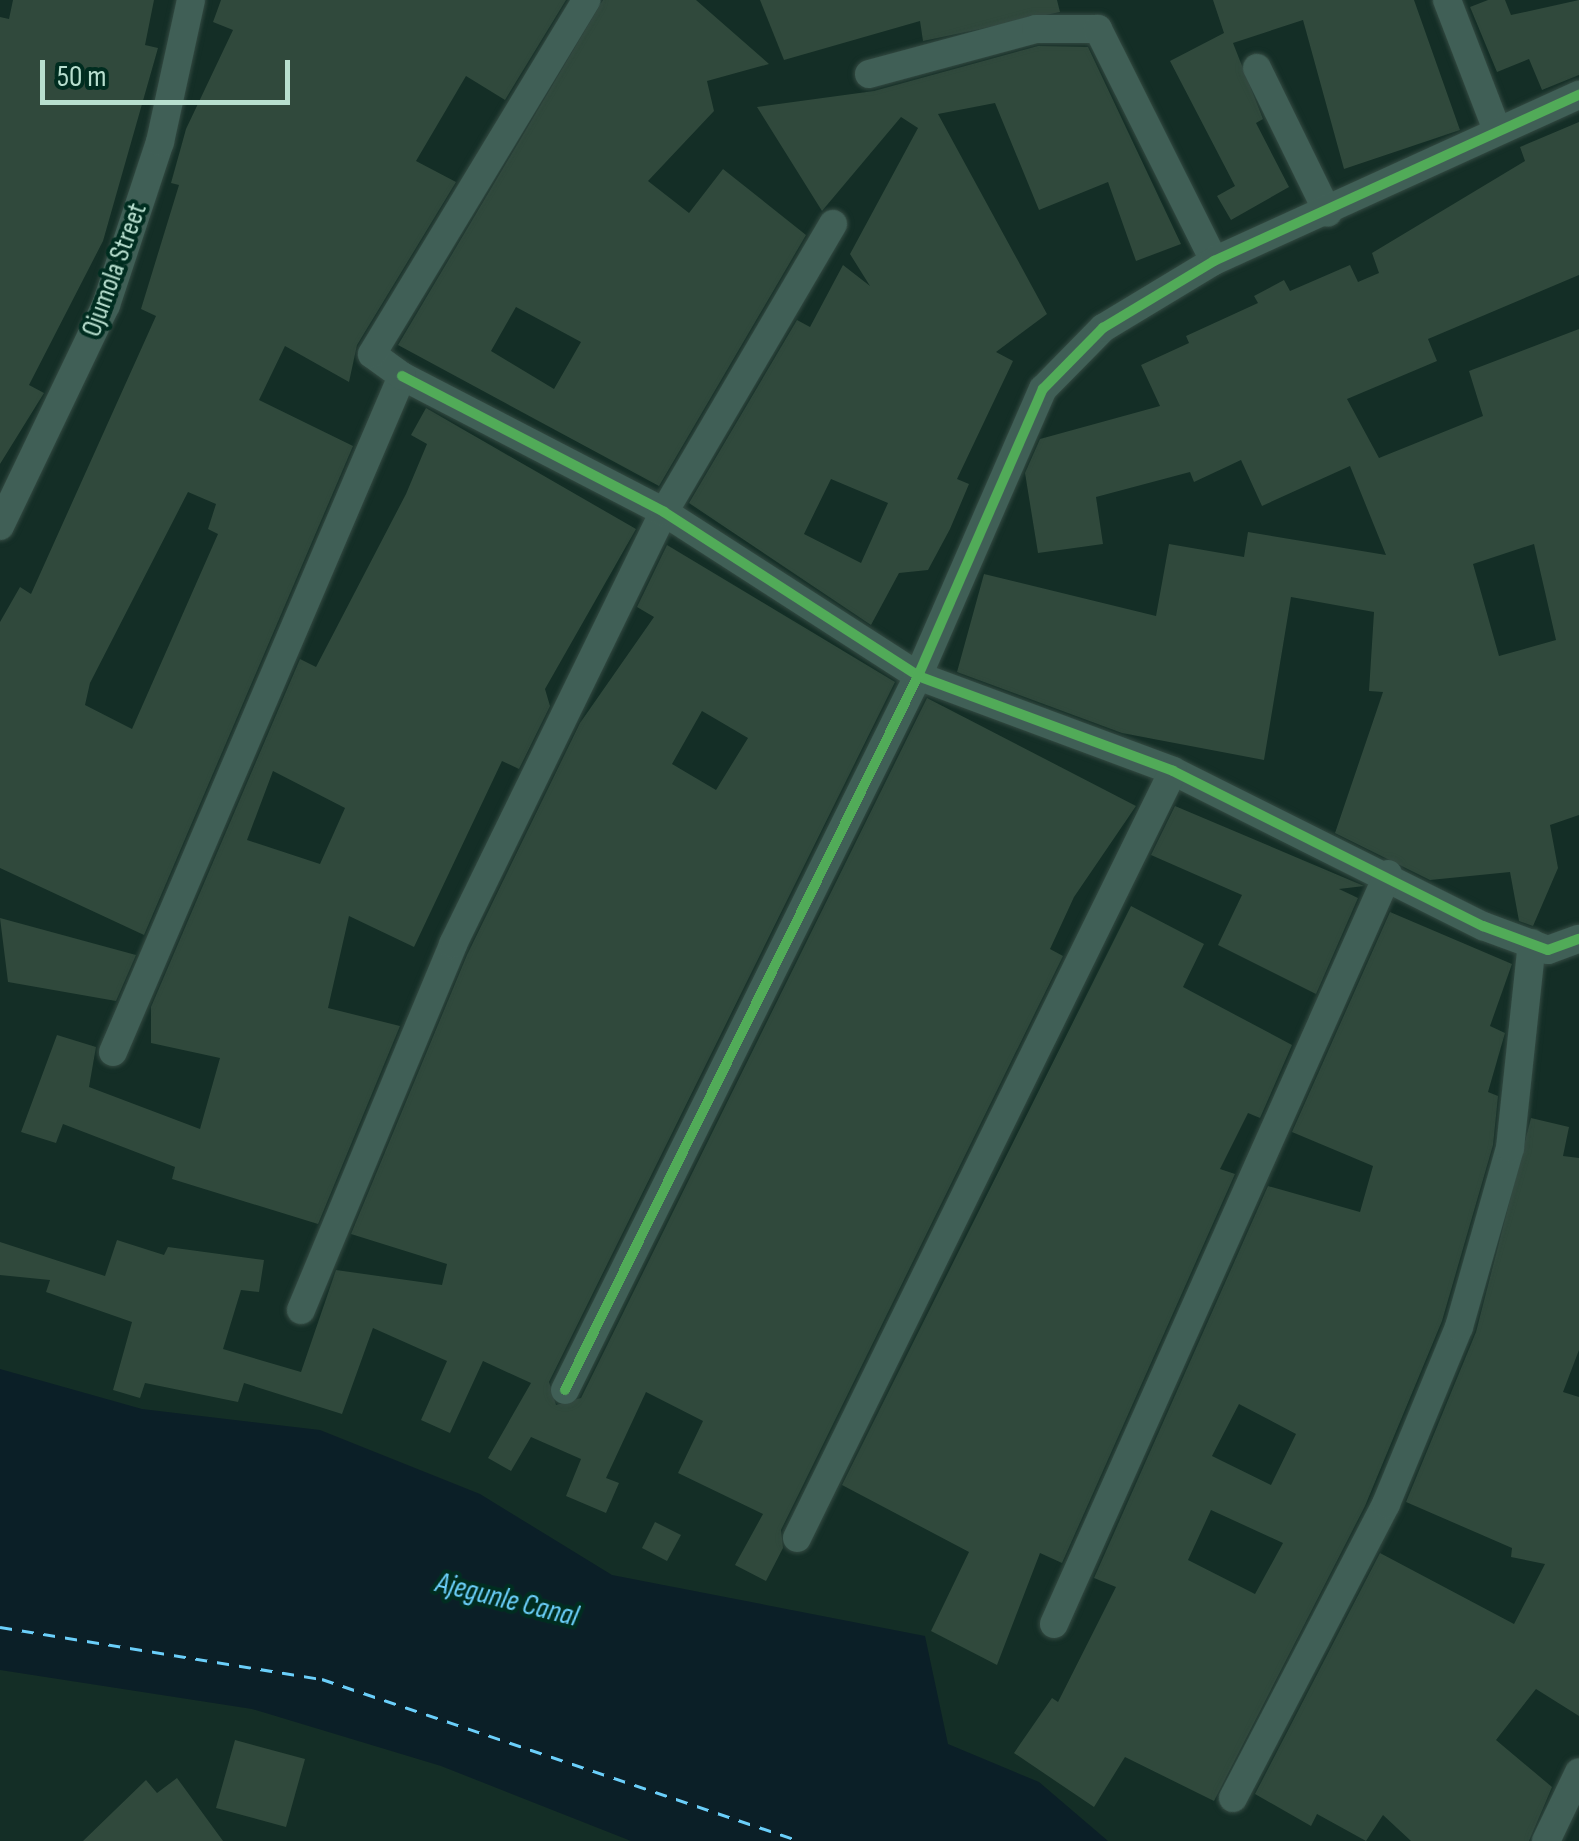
<!DOCTYPE html>
<style>
body{margin:0}
#map{position:relative;width:1579px;height:1841px;overflow:hidden;background:#142e26;font-family:"Sofia Sans Condensed",sans-serif}
div>[style]{position:absolute}
.water>*{inset:0;background:#0b1f27}
.ferry>*{height:2.5px;margin-top:-1.25px;transform-origin:0;background:repeating-linear-gradient(90deg,#6bcffa 0 12px,transparent 0 22px)}
.building>*{inset:0;background:#30493c}
.roads{filter:drop-shadow(0 0 2px #344a42) drop-shadow(0 0 2px #344a42)}
.street>*{height:28px;margin:-14px;padding:0 14px;transform-origin:14px;border-radius:14px;background:#405f56}
.cycleway>*{height:10px;margin:-5px;padding:0 5px;transform-origin:5px;border-radius:5px;background:#51ab58}
span{translate:-50% -50%;white-space:nowrap;text-align:center;line-height:1.15;-webkit-text-stroke:8px #002d20;paint-order:stroke}
.street-label{font-size:28px;color:#b8dfcf}
.water-label{font-size:30px;color:#6bcffa;font-style:italic}
.scale{position:absolute;left:40px;top:60px;width:250px;height:45px;box-sizing:border-box;border:5px solid #b8dfcf;border-top:0;padding-left:12px;font-size:30px;line-height:35px;white-space:nowrap;color:#b8dfcf;-webkit-text-stroke:8px #002d20;paint-order:stroke}
</style>
<div id="map">
<div class="water">
<div style="clip-path:polygon(0 1369px,142px 1409px,320px 1430px,480px 1494px,612px 1575px,925px 1636px,948px 1744px,1039px 1782px,1108px 1841px,631px 1841px,441px 1766px,252px 1709px,0 1670px)"></div>
</div>
<div class="ferry">
<div style="left:0;top:1627px;width:326px;rotate:9.2deg"></div>
<div style="left:322px;top:1679px;width:505px;rotate:18.72deg"></div>
</div>
<div class="building">
<div style="clip-path:polygon(13px 0,154px 0,145px 45px,158px 48px,103px 241px,29px 385px,44px 393px,0 464px,0 17px,9px 19px)"></div>
<div style="clip-path:polygon(evenodd,221px 0,566px 0,505px 100px,466px 76px,416px 161px,456px 182px,357px 345px,349px 382px,285px 346px,259px 400px,353px 446px,144px 935px,0 868px,0 622px,20px 587px,31px 594px,156px 316px,141px 309px,179px 185px,171px 183px,186px 129px,233px 30px,213px 22px,221px 0,188px 492px,216px 504px,208px 529px,218px 534px,132px 729px,85px 705px,90px 683px,188px 492px)"></div>
<div style="clip-path:polygon(evenodd,603px 0,696px 0,769px 64px,707px 81px,714px 111px,648px 181px,689px 213px,723px 169px,806px 235px,659px 486px,398px 345px,603px 0,516px 307px,581px 342px,554px 389px,491px 351px,516px 307px)"></div>
<div style="clip-path:polygon(760px 0,1057px 0,1060px 12px,923px 41px,920px 21px,784px 60px)"></div>
<div style="clip-path:polygon(1213px 0,1414px 0,1460px 130px,1344px 169px,1303px 20px,1233px 43px,1263px 119px,1256px 123px,1289px 187px,1231px 220px,1217px 196px,1235px 186px,1170px 61px,1224px 33px)"></div>
<div style="clip-path:polygon(1488px 0,1505px 0,1511px 15px,1579px 0,1579px 75px,1542px 90px,1529px 59px,1497px 72px,1470px 7px)"></div>
<div style="clip-path:polygon(evenodd,1038px 46px,1088px 47px,1181px 244px,1136px 261px,1108px 182px,1039px 210px,995px 103px,938px 114px,1047px 314px,996px 352px,1013px 361px,957px 479px,969px 484px,950px 529px,928px 570px,899px 573px,871px 625px,689px 503px,797px 320px,810px 327px,843px 265px,870px 286px,850px 254px,918px 128px,901px 117px,822px 211px,757px 107px,874px 91px,1038px 46px,831px 479px,888px 503px,861px 563px,804px 534px,831px 479px)"></div>
<div style="clip-path:polygon(evenodd,1579px 122px,1579px 275px,1428px 339px,1437px 361px,1347px 399px,1379px 458px,1483px 416px,1469px 371px,1579px 329px,1579px 815px,1550px 825px,1558px 868px,1533px 926px,1519px 921px,1510px 872px,1430px 880px,1335px 833px,1383px 692px,1369px 691px,1374px 612px,1291px 597px,1264px 760px,1122px 733px,957px 672px,984px 574px,1156px 616px,1169px 544px,1244px 557px,1248px 532px,1386px 555px,1350px 466px,1262px 506px,1241px 460px,1194px 482px,1190px 472px,1096px 497px,1103px 544px,1038px 553px,1025px 473px,1040px 439px,1160px 406px,1141px 365px,1189px 343px,1186px 336px,1258px 303px,1254px 296px,1284px 280px,1290px 291px,1350px 265px,1358px 282px,1379px 273px,1372px 253px,1525px 161px,1520px 147px,1579px 122px,1534px 544px,1556px 640px,1499px 656px,1473px 564px,1534px 544px)"></div>
<div style="clip-path:polygon(evenodd,426px 408px,636px 529px,545px 689px,550px 706px,519px 769px,502px 761px,414px 947px,349px 916px,328px 1008px,400px 1026px,318px 1224px,172px 1179px,175px 1167px,63px 1124px,56px 1143px,21px 1132px,57px 1035px,96px 1047px,89px 1087px,200px 1129px,220px 1058px,151px 1043px,151px 1007px,300px 659px,316px 667px,406px 494px,427px 444px,411px 435px,426px 408px,273px 771px,345px 808px,320px 864px,247px 840px,273px 771px)"></div>
<div style="clip-path:polygon(evenodd,667px 545px,895px 682px,549px 1382px,556px 1405px,581px 1398px,927px 698px,1136px 806px,1074px 897px,1050px 949px,1063px 956px,781px 1530px,783px 1548px,766px 1581px,735px 1565px,763px 1514px,678px 1473px,703px 1421px,646px 1392px,606px 1478px,619px 1483px,606px 1513px,566px 1496px,581px 1459px,531px 1437px,511px 1471px,488px 1458px,531px 1383px,483px 1361px,450px 1433px,421px 1420px,447px 1361px,373px 1328px,342px 1414px,244px 1383px,238px 1402px,145px 1383px,140px 1398px,113px 1390px,132px 1322px,46px 1292px,50px 1280px,0 1275px,0 1242px,105px 1276px,117px 1240px,164px 1255px,168px 1247px,264px 1260px,259px 1292px,241px 1290px,223px 1349px,301px 1372px,336px 1270px,442px 1285px,447px 1264px,351px 1234px,467px 955px,580px 723px,654px 617px,637px 607px,667px 545px,702px 711px,748px 738px,716px 790px,672px 764px,702px 711px)"></div>
<div style="clip-path:polygon(1175px 806px,1364px 886px,1339px 889px,1358px 898px,1316px 994px,1218px 945px,1242px 895px,1151px 855px)"></div>
<div style="clip-path:polygon(1131px 906px,1204px 944px,1183px 987px,1292px 1045px,1260px 1118px,1248px 1113px,1220px 1169px,1235px 1174px,1062px 1563px,1040px 1553px,997px 1665px,931px 1631px,969px 1552px,842px 1485px)"></div>
<div style="clip-path:polygon(evenodd,1390px 912px,1512px 964px,1490px 1026px,1505px 1033px,1488px 1092px,1498px 1096px,1493px 1145px,1442px 1321px,1365px 1506px,1214px 1801px,1125px 1757px,1094px 1807px,1014px 1753px,1052px 1698px,1058px 1702px,1116px 1587px,1094px 1578px,1268px 1186px,1360px 1212px,1373px 1166px,1292px 1132px,1390px 912px,1239px 1404px,1296px 1434px,1271px 1485px,1212px 1456px,1239px 1404px,1390px 912px,1211px 1510px,1283px 1543px,1255px 1594px,1188px 1560px,1211px 1510px)"></div>
<div style="clip-path:polygon(0 918px,136px 955px,116px 1001px,8px 982px)"></div>
<div style="clip-path:polygon(1531px 1118px,1569px 1127px,1563px 1156px,1579px 1158px,1579px 1350px,1563px 1392px,1579px 1397px,1579px 1716px,1536px 1689px,1496px 1740px,1552px 1787px,1529px 1841px,1411px 1841px,1383px 1815px,1366px 1841px,1317px 1814px,1311px 1826px,1255px 1794px,1380px 1553px,1514px 1624px,1545px 1564px,1511px 1557px,1512px 1548px,1406px 1502px,1476px 1332px)"></div>
<div style="clip-path:polygon(655px 1522px,681px 1535px,667px 1561px,642px 1548px)"></div>
<div style="clip-path:polygon(235px 1740px,305px 1759px,286px 1827px,216px 1808px)"></div>
<div style="clip-path:polygon(177px 1778px,223px 1841px,83px 1841px,146px 1780px,157px 1793px)"></div>
</div>
<div class="roads">
<div class="street">
<div style="left:1447px;top:0;width:139px;rotate:69deg"></div>
<div style="left:1257px;top:68px;width:161px;rotate:63.9deg"></div>
<div style="left:869px;top:74px;width:173px;rotate:-15.1deg"></div>
<div style="left:1036px;top:29px;width:62px"></div>
<div style="left:1098px;top:29px;width:259px;rotate:63.4deg"></div>
<div style="left:402px;top:376px;width:295px;rotate:27.4deg"></div>
<div style="left:664px;top:512px;width:302px;rotate:32.8deg"></div>
<div style="left:918px;top:676px;width:272px;rotate:20.4deg"></div>
<div style="left:1173px;top:771px;width:347px;rotate:26.6deg"></div>
<div style="left:1483px;top:926px;width:69px;rotate:20.3deg"></div>
<div style="left:1548px;top:950px;width:33px;rotate:-20deg"></div>
<div style="left:0;top:526px;width:245px;rotate:-64.4deg"></div>
<div style="left:106px;top:305px;width:172px;rotate:-71.7deg"></div>
<div style="left:160px;top:142px;width:145px;rotate:-77.7deg"></div>
<div style="left:113px;top:1052px;width:735px;rotate:-66.85deg"></div>
<div style="left:402px;top:376px;width:37px;rotate:-144deg"></div>
<div style="left:372px;top:354px;width:414px;rotate:-58.8deg"></div>
<div style="left:301px;top:1310px;width:396px;rotate:-67.4deg"></div>
<div style="left:453px;top:944px;width:481px;rotate:-64deg"></div>
<div style="left:664px;top:512px;width:334px;rotate:-59.6deg"></div>
<div style="left:565px;top:1390px;width:796px;rotate:-63.69deg"></div>
<div style="left:918px;top:676px;width:313px;rotate:-66.5deg"></div>
<div style="left:1043px;top:389px;width:86px;rotate:-45.5deg"></div>
<div style="left:1103px;top:328px;width:130px;rotate:-31.1deg"></div>
<div style="left:1214px;top:261px;width:401px;rotate:-24.5deg"></div>
<div style="left:797px;top:1538px;width:854px;rotate:-63.88deg"></div>
<div style="left:1054px;top:1624px;width:821px;rotate:-65.99deg"></div>
<div style="left:1233px;top:1798px;width:331px;rotate:-62.5deg"></div>
<div style="left:1386px;top:1504px;width:191px;rotate:-67.6deg"></div>
<div style="left:1459px;top:1327px;width:186px;rotate:-74.1deg"></div>
<div style="left:1510px;top:1148px;width:206px;rotate:-83.9deg"></div>
<div style="left:1546px;top:1841px;width:76px;rotate:-64.4deg"></div>
</div>
</div>
<div class="cycleway">
<div style="left:402px;top:376px;width:295px;rotate:27.4deg"></div>
<div style="left:664px;top:512px;width:302px;rotate:32.8deg"></div>
<div style="left:918px;top:676px;width:272px;rotate:20.4deg"></div>
<div style="left:1173px;top:771px;width:347px;rotate:26.6deg"></div>
<div style="left:1483px;top:926px;width:69px;rotate:20.3deg"></div>
<div style="left:1548px;top:950px;width:33px;rotate:-20deg"></div>
<div style="left:565px;top:1390px;width:796px;rotate:-63.69deg"></div>
<div style="left:918px;top:676px;width:313px;rotate:-66.5deg"></div>
<div style="left:1043px;top:389px;width:86px;rotate:-45.5deg"></div>
<div style="left:1103px;top:328px;width:130px;rotate:-31.1deg"></div>
<div style="left:1214px;top:261px;width:401px;rotate:-24.5deg"></div>
</div>
<div class="street-label">
<span style="left:115px;top:270px;rotate:-70deg">Ojumola Street</span>
</div>
<div class="water-label">
<span style="left:507px;top:1600px;rotate:14deg">Ajegunle Canal</span>
</div>
<div class="scale">50 m</div>
</div>
